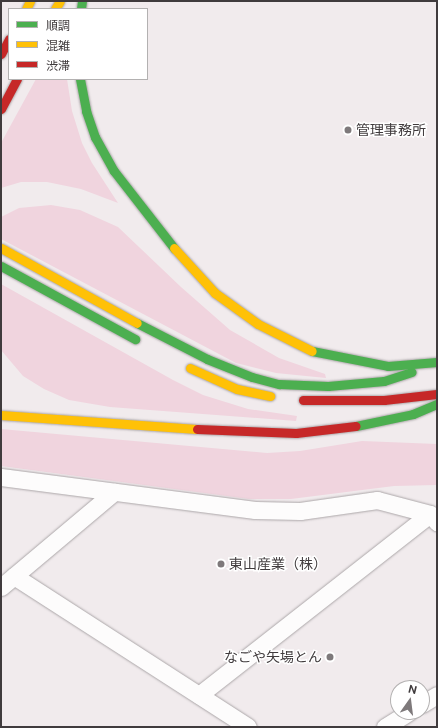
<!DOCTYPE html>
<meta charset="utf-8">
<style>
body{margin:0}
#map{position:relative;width:438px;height:728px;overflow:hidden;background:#f1ebed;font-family:"Public Sans","Noto Sans JP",sans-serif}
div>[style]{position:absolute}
.green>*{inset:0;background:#f0d4de}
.roads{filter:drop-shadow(0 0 1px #aca7a9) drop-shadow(0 0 1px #aca7a9)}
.street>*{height:17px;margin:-8.5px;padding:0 8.5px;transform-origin:8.5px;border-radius:8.5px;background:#fdfcfc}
.fast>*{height:9px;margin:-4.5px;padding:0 4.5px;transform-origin:4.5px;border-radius:4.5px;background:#4caf50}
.slow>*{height:9px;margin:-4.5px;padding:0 4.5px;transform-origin:4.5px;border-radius:4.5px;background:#ffc107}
.jam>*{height:9px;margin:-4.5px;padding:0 4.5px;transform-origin:4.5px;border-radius:4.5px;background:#c62828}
.dots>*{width:11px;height:11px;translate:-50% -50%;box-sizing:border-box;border:2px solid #fff;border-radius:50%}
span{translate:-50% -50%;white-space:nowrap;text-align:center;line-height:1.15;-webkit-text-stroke:3px #fff;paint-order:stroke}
.poi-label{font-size:14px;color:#403b3d}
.left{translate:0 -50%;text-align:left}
.right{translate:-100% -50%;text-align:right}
.frame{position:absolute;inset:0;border:2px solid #403b3d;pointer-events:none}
.legend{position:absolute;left:8px;top:8px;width:140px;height:72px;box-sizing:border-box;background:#fff;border:1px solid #b3b1b1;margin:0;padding:5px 7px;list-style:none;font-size:12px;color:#403b3d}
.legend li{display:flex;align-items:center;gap:8px;height:20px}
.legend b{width:20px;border:1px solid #b3b1b1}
.north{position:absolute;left:390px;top:680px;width:40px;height:40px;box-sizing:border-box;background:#fff;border:1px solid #b3b1b1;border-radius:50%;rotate:14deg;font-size:11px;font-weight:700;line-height:16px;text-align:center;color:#403b3d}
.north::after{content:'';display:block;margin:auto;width:14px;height:18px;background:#7e797b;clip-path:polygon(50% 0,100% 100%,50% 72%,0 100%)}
</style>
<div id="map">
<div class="green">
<div style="clip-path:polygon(36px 79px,67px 79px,72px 111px,82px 143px,92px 163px,118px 203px,81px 189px,47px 182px,21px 182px,1px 188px,1px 143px)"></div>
<div style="clip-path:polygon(51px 205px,80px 210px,118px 227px,181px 287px,230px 330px,279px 358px,325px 374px,326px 378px,276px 373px,236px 363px,1px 239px,1px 217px,19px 208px)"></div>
<div style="clip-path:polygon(1px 284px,173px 380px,203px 395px,248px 409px,297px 416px,296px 421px,110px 407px,69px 400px,44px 389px,23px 376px,1px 350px)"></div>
<div style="clip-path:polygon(1px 429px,267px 453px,300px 451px,362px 441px,437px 444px,437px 485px,394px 486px,291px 499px,249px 499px,1px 466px)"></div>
</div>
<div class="roads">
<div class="street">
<div style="left:1px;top:477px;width:256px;rotate:7.4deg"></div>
<div style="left:255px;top:510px;width:45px;rotate:1.3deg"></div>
<div style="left:300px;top:511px;width:78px;rotate:-8.1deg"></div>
<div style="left:377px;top:500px;width:55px;rotate:14.8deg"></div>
<div style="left:430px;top:514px;width:11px;rotate:49deg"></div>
<div style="left:14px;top:576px;width:278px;rotate:32.8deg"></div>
<div style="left:1px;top:587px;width:148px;rotate:-40.1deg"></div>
<div style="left:199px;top:695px;width:293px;rotate:-38.1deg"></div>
<div style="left:422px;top:704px;width:17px;rotate:-31deg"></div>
<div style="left:385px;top:727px;width:28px;rotate:-32deg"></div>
</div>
<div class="fast">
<div style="left:81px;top:9px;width:8px;rotate:-83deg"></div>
<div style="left:80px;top:79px;width:33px;rotate:79deg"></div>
<div style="left:86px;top:111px;width:28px;rotate:71deg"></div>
<div style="left:95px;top:137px;width:39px;rotate:61deg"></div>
<div style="left:114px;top:171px;width:98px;rotate:52.1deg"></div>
<div style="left:1px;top:266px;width:153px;rotate:28.6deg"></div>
<div style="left:137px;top:323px;width:79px;rotate:27.2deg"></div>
<div style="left:207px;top:359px;width:48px;rotate:21.8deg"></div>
<div style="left:252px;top:377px;width:28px;rotate:15deg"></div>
<div style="left:279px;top:384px;width:49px;rotate:2.3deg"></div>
<div style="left:328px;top:386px;width:56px;rotate:-5.1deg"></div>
<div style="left:384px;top:381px;width:29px;rotate:-18deg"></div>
<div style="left:312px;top:351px;width:77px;rotate:11.2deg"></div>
<div style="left:388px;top:366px;width:49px;rotate:-4.7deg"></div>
<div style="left:356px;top:426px;width:58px;rotate:-11.9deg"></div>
<div style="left:413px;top:414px;width:26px;rotate:-23deg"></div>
</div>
<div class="slow">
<div style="left:26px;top:9px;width:9px;rotate:-63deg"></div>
<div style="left:55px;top:9px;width:9px;rotate:-58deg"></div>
<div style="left:1px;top:248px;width:155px;rotate:28.9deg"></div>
<div style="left:174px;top:248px;width:61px;rotate:47.7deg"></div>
<div style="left:215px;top:293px;width:53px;rotate:35.8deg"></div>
<div style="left:258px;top:324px;width:60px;rotate:26.6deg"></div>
<div style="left:190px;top:368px;width:51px;rotate:24.1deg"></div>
<div style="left:237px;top:389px;width:34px;rotate:12deg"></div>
<div style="left:1px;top:415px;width:196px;rotate:4.1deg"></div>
</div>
<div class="jam">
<div style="left:1px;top:54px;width:17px;rotate:-62deg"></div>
<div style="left:1px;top:109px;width:34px;rotate:-62deg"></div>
<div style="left:303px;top:400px;width:81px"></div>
<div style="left:384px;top:400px;width:53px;rotate:-6.5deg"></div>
<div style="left:197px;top:429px;width:99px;rotate:2.3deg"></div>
<div style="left:296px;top:433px;width:60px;rotate:-6.7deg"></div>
</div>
</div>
<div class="dots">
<div style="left:348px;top:130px;background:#7e797b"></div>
<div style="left:221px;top:564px;background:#7e797b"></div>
<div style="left:330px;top:657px;background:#7e797b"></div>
</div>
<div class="poi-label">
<span class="left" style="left:356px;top:130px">管理事務所</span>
<span class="left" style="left:229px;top:564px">東山産業（株）</span>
<span class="right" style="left:322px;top:657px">なごや矢場とん</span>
</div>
<div class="frame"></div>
<ul class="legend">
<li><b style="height:5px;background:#4caf50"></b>順調</li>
<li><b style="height:5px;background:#ffc107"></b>混雑</li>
<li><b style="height:5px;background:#c62828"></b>渋滞</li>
</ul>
<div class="north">N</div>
</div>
